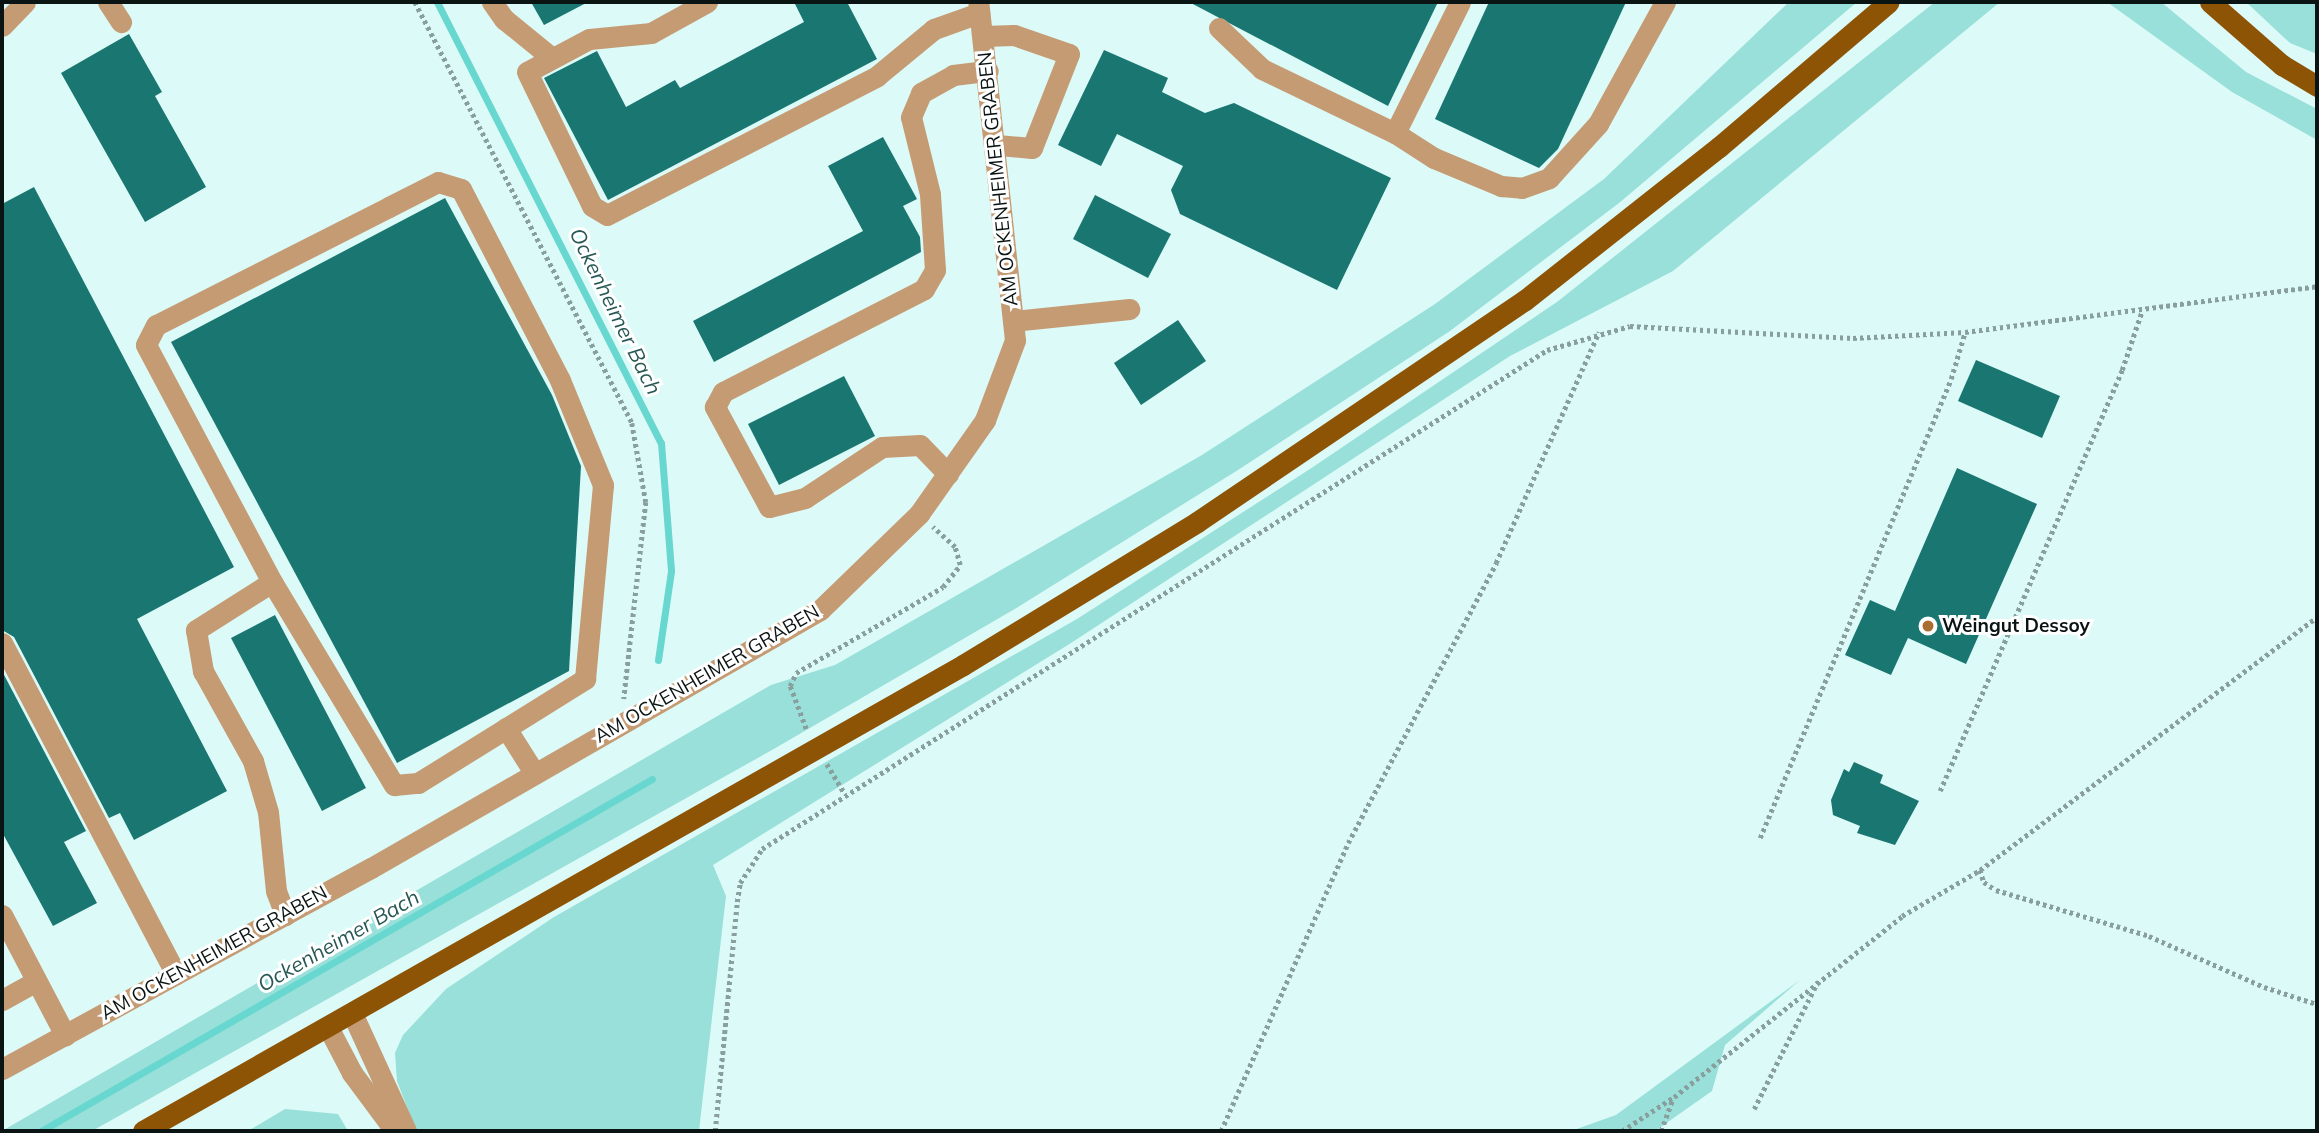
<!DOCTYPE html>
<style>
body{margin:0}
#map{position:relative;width:2319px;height:1133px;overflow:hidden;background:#dcfaf7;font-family:Mulish,sans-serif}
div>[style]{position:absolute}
.green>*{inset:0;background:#98e0d9}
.stream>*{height:7px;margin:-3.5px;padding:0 3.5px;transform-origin:3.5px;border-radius:3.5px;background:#68d7cf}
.building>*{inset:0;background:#197671}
.path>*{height:4.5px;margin-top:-2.25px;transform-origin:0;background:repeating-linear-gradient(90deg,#899f9d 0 3.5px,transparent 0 7px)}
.minor>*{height:21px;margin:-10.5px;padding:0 10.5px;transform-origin:10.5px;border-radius:10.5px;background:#c59b74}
.major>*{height:21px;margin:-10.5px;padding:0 10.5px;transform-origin:10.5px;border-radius:10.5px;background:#8e5406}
.dots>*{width:19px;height:19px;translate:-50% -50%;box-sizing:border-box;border:4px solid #fff;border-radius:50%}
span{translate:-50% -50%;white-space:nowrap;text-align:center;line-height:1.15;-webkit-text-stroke:6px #fff;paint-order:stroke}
.street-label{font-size:19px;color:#0a1413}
.poi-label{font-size:19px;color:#0a1413;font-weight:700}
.left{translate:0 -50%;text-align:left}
.water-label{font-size:21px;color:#275854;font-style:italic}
.frame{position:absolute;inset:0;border:4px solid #0a1413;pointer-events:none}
</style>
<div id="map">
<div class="green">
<div style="clip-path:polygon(1789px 2px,1857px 2px,1619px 203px,1450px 331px,1238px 470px,1013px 610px,772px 750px,92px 1131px,2px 1131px,771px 685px,835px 665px,1202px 455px,1435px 304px,1604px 179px)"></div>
<div style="clip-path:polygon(1935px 2px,2000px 2px,1673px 271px,1510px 356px,1071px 643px,713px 865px,726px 896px,699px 1131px,416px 1131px,397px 1081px,395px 1053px,403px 1035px,446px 989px,554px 917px,1077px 619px,1313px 467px,1557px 302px)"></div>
<div style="clip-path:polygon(2107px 2px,2161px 2px,2246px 72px,2317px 109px,2317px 140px,2232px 92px)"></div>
<div style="clip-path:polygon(2246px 2px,2317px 2px,2317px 54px,2290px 43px)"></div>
<div style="clip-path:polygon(1800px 980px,1725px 1045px,1712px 1091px,1655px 1131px,1571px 1131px,1616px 1115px)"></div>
<div style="clip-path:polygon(285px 1109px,338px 1114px,348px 1131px,248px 1131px)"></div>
</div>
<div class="stream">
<div style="left:437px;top:2px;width:495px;rotate:63.1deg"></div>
<div style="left:661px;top:443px;width:128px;rotate:85.5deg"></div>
<div style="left:671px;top:571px;width:90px;rotate:98.3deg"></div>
<div style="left:41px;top:1131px;width:705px;rotate:-29.95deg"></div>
</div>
<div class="building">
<div style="clip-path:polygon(531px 2px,588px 2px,544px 25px)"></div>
<div style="clip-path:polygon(794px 2px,847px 2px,877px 59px,608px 200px,544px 78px,597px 51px,626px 107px,675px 80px,680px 88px,804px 22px)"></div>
<div style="clip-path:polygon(1189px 2px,1438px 2px,1388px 106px)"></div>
<div style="clip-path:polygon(1489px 2px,1626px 2px,1558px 149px,1539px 168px,1435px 119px)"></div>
<div style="clip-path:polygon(129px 34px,162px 92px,155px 96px,206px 187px,145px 222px,61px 73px)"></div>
<div style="clip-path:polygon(1104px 50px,1168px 78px,1162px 92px,1205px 113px,1234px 103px,1391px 178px,1337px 290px,1180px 214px,1171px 190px,1183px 166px,1117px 134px,1101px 166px,1058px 145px)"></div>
<div style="clip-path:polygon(883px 137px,917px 199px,903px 206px,920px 237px,921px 252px,714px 362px,693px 321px,863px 231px,828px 166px)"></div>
<div style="clip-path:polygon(34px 187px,234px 567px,137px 619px,227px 791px,134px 840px,120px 813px,109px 818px,14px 637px,2px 630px,2px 204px)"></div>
<div style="clip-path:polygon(1095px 195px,1171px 234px,1148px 278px,1073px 239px)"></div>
<div style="clip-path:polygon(445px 198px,552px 395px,581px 466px,569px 671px,397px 763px,171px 342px)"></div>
<div style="clip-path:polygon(1178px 320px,1206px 361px,1141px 405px,1114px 363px)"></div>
<div style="clip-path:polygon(1976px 360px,2060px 396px,2042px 438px,1958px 401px)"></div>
<div style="clip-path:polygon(844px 376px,875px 436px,779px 485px,748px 424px)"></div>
<div style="clip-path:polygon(1957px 468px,2037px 504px,1966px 664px,1908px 638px,1891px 675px,1845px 655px,1870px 600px,1895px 611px)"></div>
<div style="clip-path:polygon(275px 615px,366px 788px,322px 811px,231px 638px)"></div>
<div style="clip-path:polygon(2px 671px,86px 831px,64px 842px,97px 903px,53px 926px,2px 832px)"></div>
<div style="clip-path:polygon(1854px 762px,1883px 775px,1880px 783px,1919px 801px,1895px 845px,1857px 833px,1860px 826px,1833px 815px,1831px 800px,1844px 769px,1849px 772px)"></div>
</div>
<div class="path">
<div style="left:415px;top:2px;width:474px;rotate:62.7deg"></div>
<div style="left:632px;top:423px;width:80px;rotate:80deg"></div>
<div style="left:646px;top:502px;width:198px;rotate:96.4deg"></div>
<div style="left:806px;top:729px;width:46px;rotate:-110.4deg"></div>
<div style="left:790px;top:686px;width:14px;rotate:-65deg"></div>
<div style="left:796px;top:673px;width:170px;rotate:-30.3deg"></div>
<div style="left:943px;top:587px;width:28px;rotate:-52deg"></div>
<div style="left:960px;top:565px;width:19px;rotate:-106deg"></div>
<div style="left:955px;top:547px;width:30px;rotate:-138deg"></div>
<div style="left:827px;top:764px;width:35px;rotate:59deg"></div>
<div style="left:1940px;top:791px;width:459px;rotate:-66.6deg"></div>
<div style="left:2122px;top:370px;width:62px;rotate:-71.3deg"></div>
<div style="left:1760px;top:838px;width:497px;rotate:-67.4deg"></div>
<div style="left:1951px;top:379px;width:49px;rotate:-73.4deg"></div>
<div style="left:1980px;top:870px;width:13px;rotate:72deg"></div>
<div style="left:1984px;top:882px;width:14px;rotate:34deg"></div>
<div style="left:1996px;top:890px;width:160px;rotate:16.7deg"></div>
<div style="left:2149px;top:936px;width:126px;rotate:23.9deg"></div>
<div style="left:2264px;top:987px;width:56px;rotate:17.8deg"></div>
<div style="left:1754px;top:1109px;width:143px;rotate:-63.4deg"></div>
<div style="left:715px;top:1131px;width:230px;rotate:-84.5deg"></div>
<div style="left:737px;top:902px;width:19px;rotate:-81deg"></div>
<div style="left:740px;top:883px;width:40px;rotate:-57.1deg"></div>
<div style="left:762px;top:849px;width:930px;rotate:-32.44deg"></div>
<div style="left:1547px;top:350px;width:86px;rotate:-16.1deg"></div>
<div style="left:1630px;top:326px;width:223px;rotate:3.1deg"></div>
<div style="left:1853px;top:338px;width:112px;rotate:-3.1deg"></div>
<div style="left:1965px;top:332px;width:355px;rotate:-7.4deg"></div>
<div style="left:1221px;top:1131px;width:315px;rotate:-66.2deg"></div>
<div style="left:1348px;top:843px;width:317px;rotate:-62.1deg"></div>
<div style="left:1496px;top:563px;width:253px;rotate:-66deg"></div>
<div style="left:1622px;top:1131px;width:62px;rotate:-33.2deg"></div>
<div style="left:1674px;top:1097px;width:291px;rotate:-38.4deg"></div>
<div style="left:1902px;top:916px;width:91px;rotate:-30.5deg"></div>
<div style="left:1980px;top:870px;width:421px;rotate:-36.9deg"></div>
<div style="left:1661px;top:1131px;width:35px;rotate:-70deg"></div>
</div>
<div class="minor">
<div style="left:108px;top:2px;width:24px;rotate:57deg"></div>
<div style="left:492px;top:2px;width:21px;rotate:55deg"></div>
<div style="left:504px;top:19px;width:62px;rotate:39.1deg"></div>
<div style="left:707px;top:2px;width:64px;rotate:151deg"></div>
<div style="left:651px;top:33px;width:62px;rotate:174.5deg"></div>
<div style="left:589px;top:39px;width:70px;rotate:152deg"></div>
<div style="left:527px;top:72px;width:149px;rotate:64.1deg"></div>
<div style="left:592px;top:206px;width:17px;rotate:31deg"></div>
<div style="left:607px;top:215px;width:304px;rotate:-27.2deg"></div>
<div style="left:877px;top:76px;width:74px;rotate:-39.5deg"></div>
<div style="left:934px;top:29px;width:48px;rotate:-19.6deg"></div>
<div style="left:2px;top:26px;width:33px;rotate:-46deg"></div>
<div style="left:1219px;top:28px;width:59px;rotate:43.6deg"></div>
<div style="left:1262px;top:69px;width:148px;rotate:25.7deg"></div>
<div style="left:1395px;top:133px;width:46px;rotate:32.7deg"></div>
<div style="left:1434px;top:158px;width:73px;rotate:22.7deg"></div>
<div style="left:1501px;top:186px;width:21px;rotate:5deg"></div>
<div style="left:1522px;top:188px;width:29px;rotate:-20deg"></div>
<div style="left:1549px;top:178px;width:73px;rotate:-47.8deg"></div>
<div style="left:1598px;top:124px;width:139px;rotate:-61.2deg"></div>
<div style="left:983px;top:36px;width:31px;rotate:-2deg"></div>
<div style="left:1014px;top:35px;width:58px;rotate:19.1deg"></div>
<div style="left:1069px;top:54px;width:101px;rotate:111.5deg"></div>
<div style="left:1032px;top:148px;width:36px;rotate:-175deg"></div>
<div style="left:1395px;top:133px;width:146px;rotate:-63.6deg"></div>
<div style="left:1013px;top:321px;width:117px;rotate:-5.9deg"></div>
<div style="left:948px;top:474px;width:40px;rotate:-134deg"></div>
<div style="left:920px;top:445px;width:38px;rotate:177deg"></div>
<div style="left:882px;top:447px;width:92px;rotate:146.5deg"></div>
<div style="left:805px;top:498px;width:37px;rotate:166deg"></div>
<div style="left:769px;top:507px;width:114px;rotate:-118.4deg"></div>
<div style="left:715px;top:407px;width:17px;rotate:-62deg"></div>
<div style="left:723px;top:392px;width:226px;rotate:-27.1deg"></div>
<div style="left:924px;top:289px;width:22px;rotate:-60deg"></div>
<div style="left:935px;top:270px;width:76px;rotate:-93.8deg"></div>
<div style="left:930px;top:194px;width:79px;rotate:-103.9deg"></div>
<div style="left:911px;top:117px;width:26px;rotate:-67deg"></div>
<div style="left:921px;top:93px;width:37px;rotate:-29deg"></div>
<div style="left:953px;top:75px;width:35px;rotate:-7deg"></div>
<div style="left:272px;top:582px;width:237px;rotate:59deg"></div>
<div style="left:394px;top:785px;width:24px;rotate:-5deg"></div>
<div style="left:418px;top:783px;width:197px;rotate:-31.9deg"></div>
<div style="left:585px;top:679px;width:195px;rotate:-84.7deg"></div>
<div style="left:603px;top:485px;width:113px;rotate:-112.3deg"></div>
<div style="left:560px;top:380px;width:215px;rotate:-117.4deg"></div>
<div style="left:461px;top:189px;width:24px;rotate:-163deg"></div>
<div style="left:438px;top:182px;width:55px;rotate:153deg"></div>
<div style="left:389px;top:207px;width:261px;rotate:153.1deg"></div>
<div style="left:156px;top:325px;width:22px;rotate:117deg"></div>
<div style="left:146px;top:345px;width:268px;rotate:62deg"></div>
<div style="left:272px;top:582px;width:90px;rotate:147.7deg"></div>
<div style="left:196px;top:630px;width:42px;rotate:80.3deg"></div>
<div style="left:203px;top:671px;width:103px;rotate:60.9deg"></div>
<div style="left:253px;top:761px;width:53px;rotate:73.6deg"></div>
<div style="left:268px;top:812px;width:79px;rotate:84.2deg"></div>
<div style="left:276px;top:891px;width:26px;rotate:69deg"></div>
<div style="left:2px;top:643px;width:374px;rotate:62.3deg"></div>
<div style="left:506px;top:728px;width:54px;rotate:57.8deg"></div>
<div style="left:2px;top:915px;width:136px;rotate:62.3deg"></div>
<div style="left:2px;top:1000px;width:39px;rotate:-29deg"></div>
<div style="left:352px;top:1013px;width:130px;rotate:65.4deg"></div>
<div style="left:328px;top:1027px;width:52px;rotate:62.4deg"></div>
<div style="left:352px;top:1073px;width:72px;rotate:53.4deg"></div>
<div style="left:2px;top:1069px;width:420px;rotate:-28.6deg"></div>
<div style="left:371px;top:868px;width:518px;rotate:-29.88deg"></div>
<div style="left:820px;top:610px;width:138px;rotate:-44.1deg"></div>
<div style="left:919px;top:514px;width:115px;rotate:-54.9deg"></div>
<div style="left:985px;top:420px;width:85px;rotate:-69.4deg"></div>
<div style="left:1015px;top:340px;width:340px;rotate:-96.2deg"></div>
</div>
<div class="major">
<div style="left:2210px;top:2px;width:96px;rotate:41.2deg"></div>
<div style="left:2282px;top:65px;width:41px;rotate:31deg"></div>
<div style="left:143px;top:1131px;width:943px;rotate:-29.61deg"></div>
<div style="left:963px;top:665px;width:274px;rotate:-31.4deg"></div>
<div style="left:1197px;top:522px;width:396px;rotate:-34.1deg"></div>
<div style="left:1525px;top:300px;width:247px;rotate:-38.3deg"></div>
<div style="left:1719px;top:147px;width:223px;rotate:-40.5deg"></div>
</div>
<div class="dots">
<div style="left:1928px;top:626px;background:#aa6e30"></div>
</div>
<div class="street-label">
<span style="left:998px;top:179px;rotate:-96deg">AM OCKENHEIMER GRABEN</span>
<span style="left:707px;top:674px;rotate:-30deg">AM OCKENHEIMER GRABEN</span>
<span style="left:214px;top:953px;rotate:-29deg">AM OCKENHEIMER GRABEN</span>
</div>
<div class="poi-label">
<span class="left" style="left:1942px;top:626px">Weingut Dessoy</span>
</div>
<div class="water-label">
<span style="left:616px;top:311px;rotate:64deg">Ockenheimer Bach</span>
<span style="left:338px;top:940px;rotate:-30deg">Ockenheimer Bach</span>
</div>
<div class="frame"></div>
</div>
